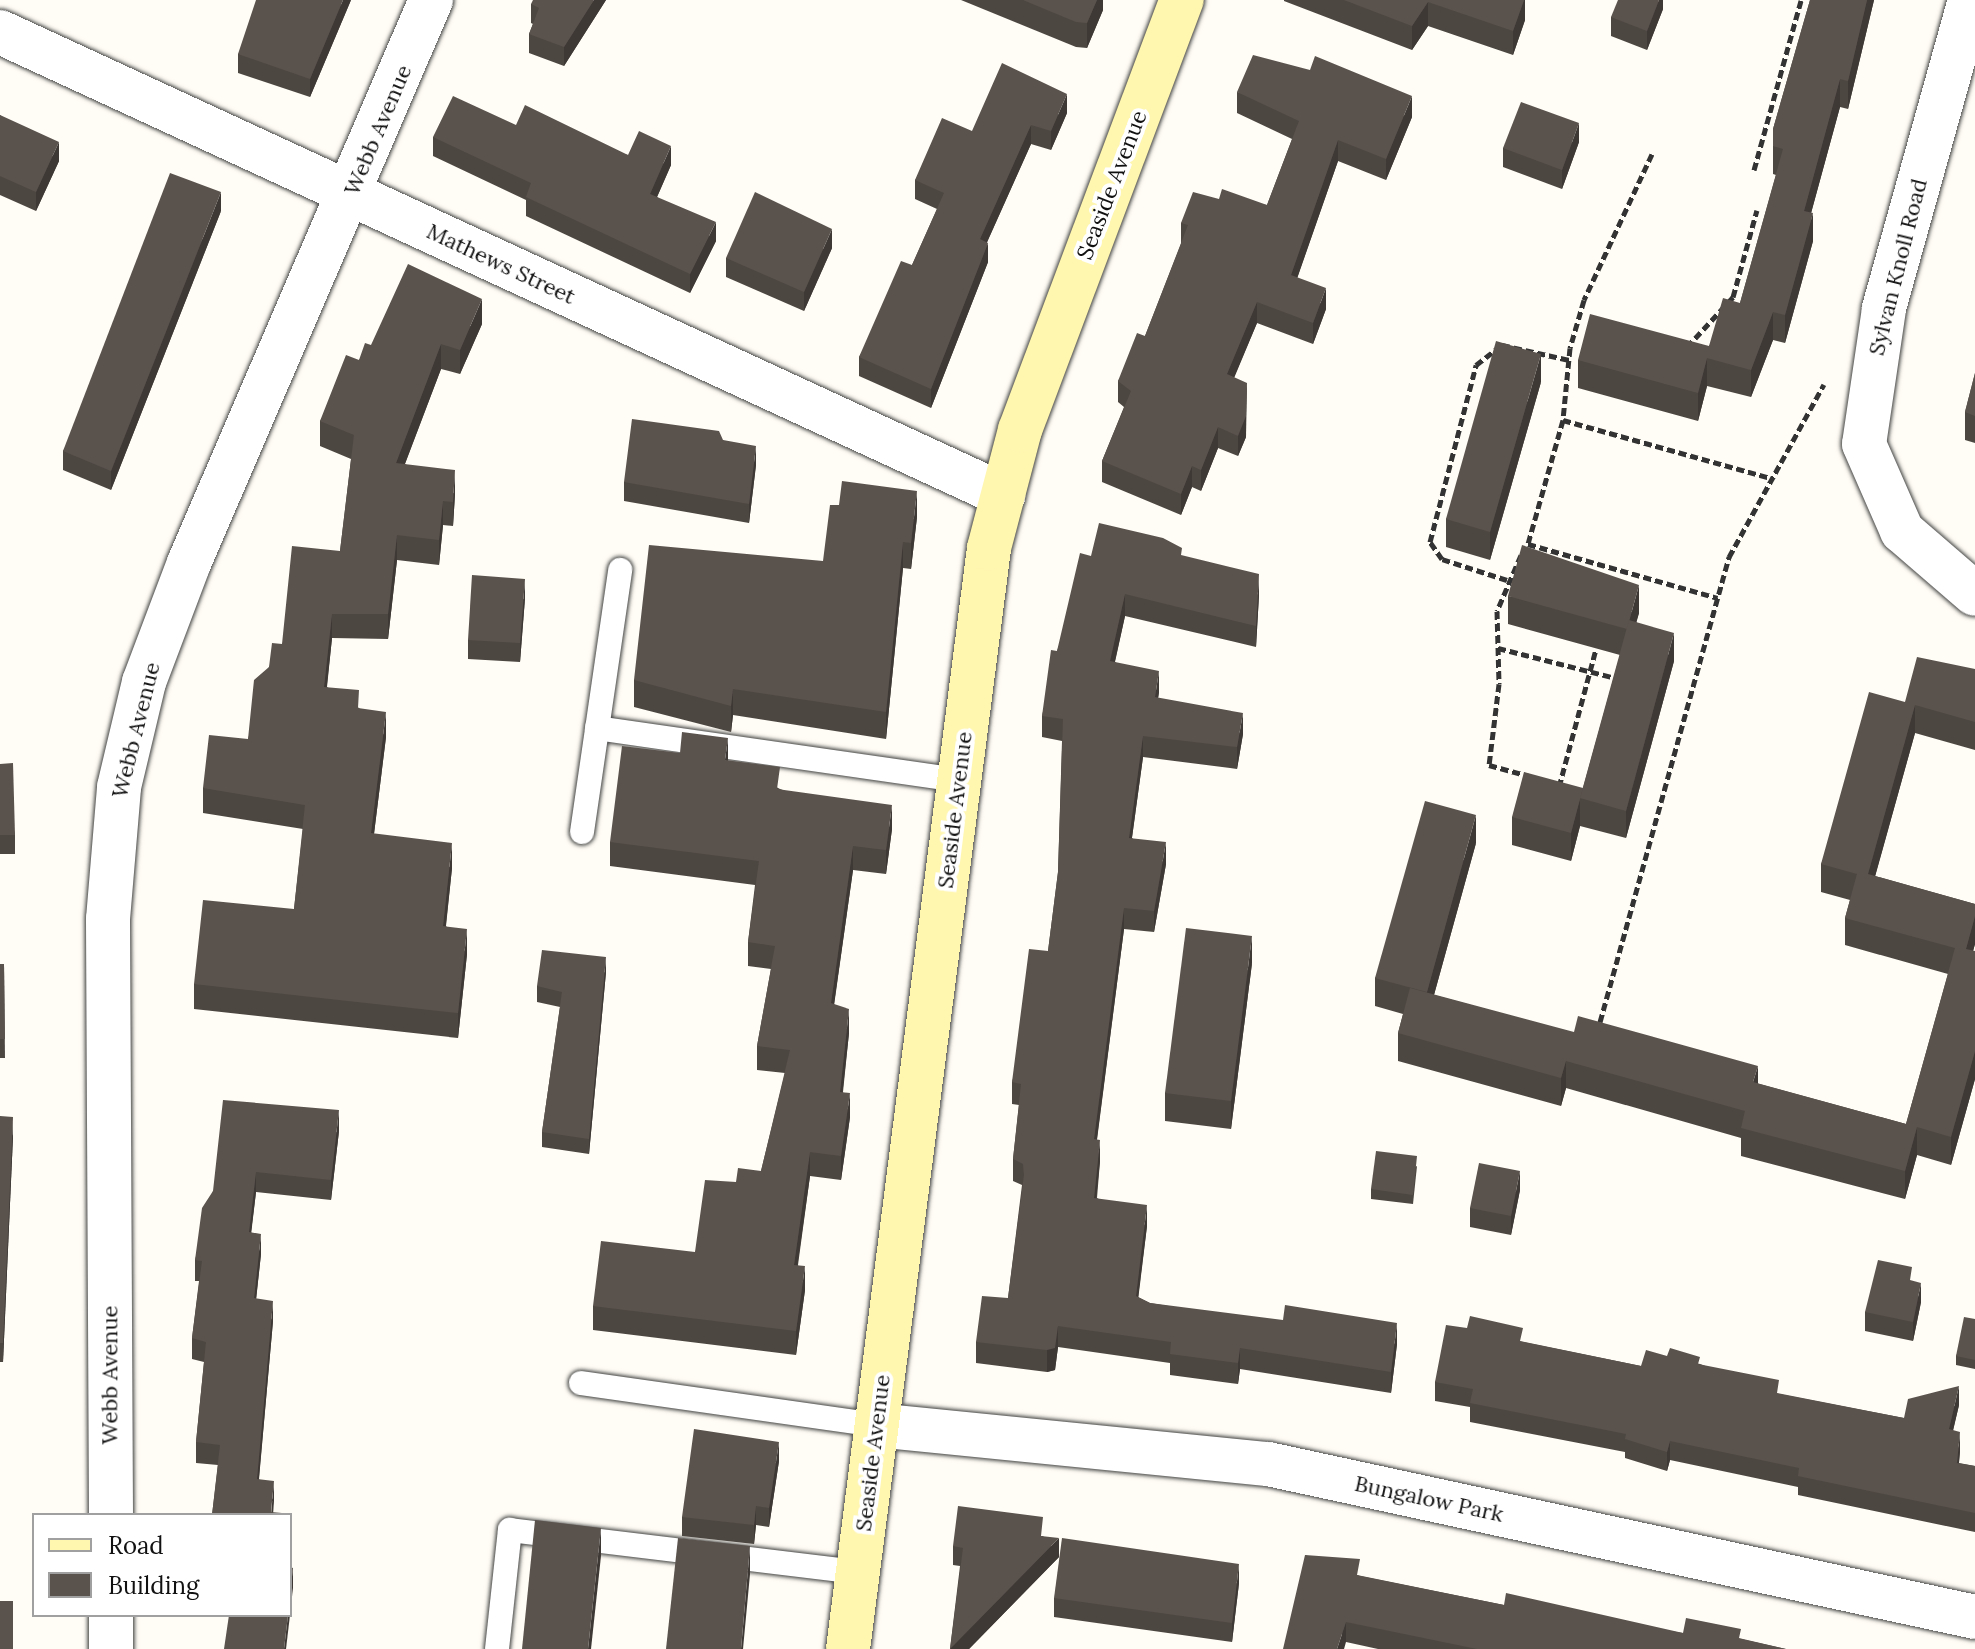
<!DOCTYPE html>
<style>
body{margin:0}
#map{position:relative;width:1975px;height:1649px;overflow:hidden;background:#fffdf5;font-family:Lora,serif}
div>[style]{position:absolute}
.path>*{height:5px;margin-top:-2.5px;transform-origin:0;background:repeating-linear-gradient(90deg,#333 0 8px,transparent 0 12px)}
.roads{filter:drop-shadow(0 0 2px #444) drop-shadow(0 0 2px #444)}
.service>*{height:24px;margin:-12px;padding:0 12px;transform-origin:12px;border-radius:12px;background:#fff}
.minor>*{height:44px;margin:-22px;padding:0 22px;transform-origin:22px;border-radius:22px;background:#fff}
.secondary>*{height:44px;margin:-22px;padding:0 22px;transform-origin:22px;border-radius:22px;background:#fff6b0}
.wall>*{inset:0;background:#4d4742}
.shaded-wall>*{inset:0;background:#3f3936}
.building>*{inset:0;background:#5a524d}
span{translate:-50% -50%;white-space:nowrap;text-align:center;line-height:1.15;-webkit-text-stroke:8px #fff;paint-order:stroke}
.street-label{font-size:22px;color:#111}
.legend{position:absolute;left:32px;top:1513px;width:260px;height:104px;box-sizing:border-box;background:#fff;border:2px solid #a0a0a0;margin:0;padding:10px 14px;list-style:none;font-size:24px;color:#111}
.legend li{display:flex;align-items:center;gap:16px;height:40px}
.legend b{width:40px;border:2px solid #a0a0a0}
</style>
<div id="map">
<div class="path">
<div style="left:1652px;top:154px;width:161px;rotate:115deg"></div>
<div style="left:1584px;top:300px;width:50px;rotate:106.3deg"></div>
<div style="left:1570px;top:348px;width:72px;rotate:95.6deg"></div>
<div style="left:1563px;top:420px;width:129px;rotate:105.8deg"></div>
<div style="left:1528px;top:544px;width:197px;rotate:15.9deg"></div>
<div style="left:1754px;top:170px;width:176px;rotate:-74.5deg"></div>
<div style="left:1687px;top:347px;width:68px;rotate:-47.4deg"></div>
<div style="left:1733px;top:297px;width:90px;rotate:-74.6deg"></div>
<div style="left:1563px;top:420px;width:216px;rotate:15.6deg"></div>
<div style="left:1521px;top:555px;width:61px;rotate:113.2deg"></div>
<div style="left:1497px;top:611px;width:73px;rotate:88.4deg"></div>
<div style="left:1499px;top:684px;width:82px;rotate:97deg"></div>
<div style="left:1489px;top:765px;width:41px;rotate:15.4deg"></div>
<div style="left:1507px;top:580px;width:68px;rotate:-162.1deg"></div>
<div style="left:1442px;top:559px;width:21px;rotate:-125deg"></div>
<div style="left:1430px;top:542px;width:183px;rotate:-75.4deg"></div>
<div style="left:1476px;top:365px;width:33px;rotate:-38deg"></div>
<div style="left:1502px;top:345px;width:69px;rotate:12.6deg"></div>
<div style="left:1498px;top:648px;width:126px;rotate:14.3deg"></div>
<div style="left:1559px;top:787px;width:143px;rotate:-75deg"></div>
<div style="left:1600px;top:1022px;width:483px;rotate:-74.5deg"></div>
<div style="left:1729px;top:557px;width:197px;rotate:-61.2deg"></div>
</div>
<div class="roads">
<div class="service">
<div style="left:597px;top:728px;width:366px;rotate:8.2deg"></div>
<div style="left:582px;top:832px;width:265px;rotate:-81.7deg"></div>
<div style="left:581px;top:1383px;width:298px;rotate:8.1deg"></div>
<div style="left:497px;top:1649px;width:120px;rotate:-83.8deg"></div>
<div style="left:510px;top:1530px;width:351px;rotate:6.9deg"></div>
</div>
<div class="minor">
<div style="left:1970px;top:0;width:321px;rotate:105.6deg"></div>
<div style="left:1884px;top:309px;width:136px;rotate:98.4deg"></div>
<div style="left:1864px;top:444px;width:95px;rotate:66.4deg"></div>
<div style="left:1902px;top:531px;width:96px;rotate:40.8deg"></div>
<div style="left:0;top:32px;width:1105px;rotate:24.78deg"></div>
<div style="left:876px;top:1425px;width:394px;rotate:5.7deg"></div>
<div style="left:1268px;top:1464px;width:723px;rotate:12.21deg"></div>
<div style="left:111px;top:1515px;width:596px;rotate:-90.29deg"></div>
<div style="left:108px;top:919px;width:132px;rotate:-85.2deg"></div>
<div style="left:119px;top:787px;width:108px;rotate:-76.6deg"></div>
<div style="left:144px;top:682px;width:127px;rotate:-69.3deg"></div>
<div style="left:189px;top:563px;width:613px;rotate:-66.74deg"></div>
<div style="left:111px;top:1649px;width:34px;rotate:-90deg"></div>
</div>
<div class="secondary">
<div style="left:848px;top:1649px;width:1110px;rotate:-82.7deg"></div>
<div style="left:989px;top:548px;width:122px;rotate:-75.3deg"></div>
<div style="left:1020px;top:430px;width:460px;rotate:-69.4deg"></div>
</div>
</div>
<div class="wall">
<div style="clip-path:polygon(351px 0,310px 97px,238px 73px,238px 54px)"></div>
<div style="clip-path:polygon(606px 0,564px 66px,529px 53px,529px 34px,533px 24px,531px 23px,531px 4px)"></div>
<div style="clip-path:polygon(961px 0,1103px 0,1103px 10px,1087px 48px,1076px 47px)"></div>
<div style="clip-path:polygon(1284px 0,1525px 0,1525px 20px,1513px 55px,1428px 26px,1412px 50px,1284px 1px)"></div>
<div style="clip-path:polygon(1663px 0,1663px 9px,1647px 50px,1611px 36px,1611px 17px)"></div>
<div style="clip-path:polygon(1810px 0,1874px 0,1848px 109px,1840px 107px,1811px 213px,1813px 241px,1785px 343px,1773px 340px,1751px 397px,1707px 386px,1698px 421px,1578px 388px,1578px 360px,1709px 346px,1740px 303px,1776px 175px,1773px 174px,1773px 129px)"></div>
<div style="clip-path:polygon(1237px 92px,1412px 117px,1386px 180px,1338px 161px,1297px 278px,1326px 309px,1313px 344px,1257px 323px,1234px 377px,1246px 437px,1238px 456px,1218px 448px,1201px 491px,1192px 487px,1181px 515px,1102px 482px,1102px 461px,1124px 407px,1118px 402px,1118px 381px,1145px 336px,1181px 244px,1181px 223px,1219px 199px,1267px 205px,1292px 139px,1237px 113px)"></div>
<div style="clip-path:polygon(1067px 113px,1051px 150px,1031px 144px,987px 242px,988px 262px,931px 408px,859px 376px,859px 357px,912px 265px,937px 209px,915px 199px,915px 180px,972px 131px)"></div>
<div style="clip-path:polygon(0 115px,59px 161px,36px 211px,0 195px)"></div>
<div style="clip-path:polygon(516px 125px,628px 155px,671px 165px,657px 197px,716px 241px,690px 293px,526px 216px,526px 200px,433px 156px,433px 137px)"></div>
<div style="clip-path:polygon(1579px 142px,1562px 189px,1503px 167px,1503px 148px)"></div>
<div style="clip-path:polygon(221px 211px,111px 490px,63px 470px,63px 451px)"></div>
<div style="clip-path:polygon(832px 248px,804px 311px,726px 277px,726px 258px)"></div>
<div style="clip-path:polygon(482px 324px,460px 374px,441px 369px,405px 464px,455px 494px,453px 526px,443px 525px,439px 565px,397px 560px,388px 639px,332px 638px,327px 687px,359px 708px,386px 737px,374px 834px,452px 868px,446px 926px,467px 954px,458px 1038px,194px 1009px,194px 984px,294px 909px,303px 829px,203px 813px,203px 788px,248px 739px,269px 667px,282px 644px,340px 551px,351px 459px,320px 446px,320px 421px,359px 360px,371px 345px)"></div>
<div style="clip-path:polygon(1975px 373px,1975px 443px,1965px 440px,1965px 412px)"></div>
<div style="clip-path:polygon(1541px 382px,1490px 560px,1446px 547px,1446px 519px)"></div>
<div style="clip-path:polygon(723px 440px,756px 465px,749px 523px,624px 501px,624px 482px)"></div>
<div style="clip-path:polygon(917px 517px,911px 569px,903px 568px,886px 739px,733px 715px,731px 732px,634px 707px,634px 680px,823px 561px)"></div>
<div style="clip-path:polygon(1091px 556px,1182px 556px,1259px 595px,1256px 647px,1125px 616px,1115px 662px,1159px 692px,1158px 698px,1243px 734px,1237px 769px,1143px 757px,1132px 838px,1166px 864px,1154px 932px,1124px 929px,1097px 1140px,1100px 1161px,1097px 1198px,1147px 1226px,1138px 1297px,1150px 1303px,1397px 1344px,1391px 1393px,1240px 1369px,1238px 1384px,1170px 1375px,1170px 1363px,1058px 1347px,1055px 1370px,1047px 1372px,976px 1363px,976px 1342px,1008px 1298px,1022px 1185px,1013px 1181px,1013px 1159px,1019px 1105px,1012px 1104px,1012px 1082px,1048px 951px,1058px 872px,1062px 741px,1042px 737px,1042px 716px,1057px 651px)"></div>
<div style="clip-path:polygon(1508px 596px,1639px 613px,1636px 622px,1674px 661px,1626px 838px,1580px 826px,1571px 861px,1512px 845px,1512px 817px,1583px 788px,1620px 655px,1508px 624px)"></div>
<div style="clip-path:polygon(525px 598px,520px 662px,468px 659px,468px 640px)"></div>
<div style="clip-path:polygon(1975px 669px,1975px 750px,1915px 733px,1875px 876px,1975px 904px,1975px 944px,1973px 951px,1975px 951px,1975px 1079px,1951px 1165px,1917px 1155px,1905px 1199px,1741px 1156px,1741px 1138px,1566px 1088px,1561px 1106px,1398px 1061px,1398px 1033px,1403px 1014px,1375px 1006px,1375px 978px,1476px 843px,1434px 995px,1906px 1124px,1948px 974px,1845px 945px,1845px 918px,1850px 900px,1821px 892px,1821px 864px,1905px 702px)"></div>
<div style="clip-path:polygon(728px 761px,780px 789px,892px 829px,886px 874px,853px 870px,834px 1004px,849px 1033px,843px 1092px,850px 1117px,841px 1180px,810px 1176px,798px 1265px,805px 1290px,796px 1355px,593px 1330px,593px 1306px,695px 1252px,736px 1182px,761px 1171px,785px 1073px,757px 1070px,757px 1046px,771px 969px,748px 966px,748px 942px,755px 885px,610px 866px,610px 842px)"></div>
<div style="clip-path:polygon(0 764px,15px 835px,15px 854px,0 854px)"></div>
<div style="clip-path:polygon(1252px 963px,1231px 1129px,1165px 1121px,1165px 1093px)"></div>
<div style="clip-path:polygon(0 964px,4px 964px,5px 1058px,0 1058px)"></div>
<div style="clip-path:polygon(606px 972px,589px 1154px,542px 1147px,542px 1132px,560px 1007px,537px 1002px,537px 986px)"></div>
<div style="clip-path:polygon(0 1116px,13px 1136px,3px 1362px,0 1362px)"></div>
<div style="clip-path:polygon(339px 1131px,331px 1200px,256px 1192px,251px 1232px,261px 1254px,256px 1299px,273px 1321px,259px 1479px,274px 1501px,212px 1515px,218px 1465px,196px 1463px,196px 1442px,204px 1362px,192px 1359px,192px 1338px,199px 1281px,195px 1281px,195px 1260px,213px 1191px)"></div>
<div style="clip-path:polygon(1417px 1166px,1413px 1204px,1371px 1199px,1371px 1189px)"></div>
<div style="clip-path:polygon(1520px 1190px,1511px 1235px,1470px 1227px,1470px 1208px)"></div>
<div style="clip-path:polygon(1912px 1281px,1921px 1302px,1913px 1341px,1865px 1331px,1865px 1312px)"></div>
<div style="clip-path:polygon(1975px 1319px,1975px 1369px,1956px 1365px,1956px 1356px)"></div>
<div style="clip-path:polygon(1467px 1328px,1523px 1342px,1641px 1366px,1667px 1356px,1700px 1364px,1779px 1394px,1904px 1418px,1959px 1405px,1953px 1430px,1960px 1451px,1959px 1463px,1975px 1466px,1975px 1532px,1798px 1495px,1798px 1487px,1670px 1460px,1667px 1471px,1625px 1458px,1625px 1452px,1470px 1422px,1470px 1407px,1435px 1401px,1435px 1382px)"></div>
<div style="clip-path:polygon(779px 1461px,769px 1527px,756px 1525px,754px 1544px,682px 1536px,682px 1517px)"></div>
<div style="clip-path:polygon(1043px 1536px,1059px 1557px,969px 1649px,950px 1649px,960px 1566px,953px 1565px,953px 1546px)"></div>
<div style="clip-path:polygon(1305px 1555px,1360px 1576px,1504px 1605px,1683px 1633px,1741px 1639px,1786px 1649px,1378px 1649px,1346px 1642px)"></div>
<div style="clip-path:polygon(1239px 1583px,1232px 1642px,1054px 1617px,1054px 1598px)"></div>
</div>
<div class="shaded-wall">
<div style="clip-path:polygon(343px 0,351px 0,310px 97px,310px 79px)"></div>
<div style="clip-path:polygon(594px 0,606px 0,564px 66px,564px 47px)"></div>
<div style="clip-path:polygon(1097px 0,1103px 0,1103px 10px,1087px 48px,1087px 23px)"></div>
<div style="clip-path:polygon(1524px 0,1525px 0,1525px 20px,1513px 55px,1513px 31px)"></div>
<div style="clip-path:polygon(1659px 0,1663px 0,1663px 9px,1647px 50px,1647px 31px)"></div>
<div style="clip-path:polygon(1867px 0,1874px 0,1848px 109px,1848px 81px)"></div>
<div style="clip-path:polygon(1428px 2px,1428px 26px,1412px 50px,1412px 26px)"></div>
<div style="clip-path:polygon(1840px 79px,1840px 107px,1804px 239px,1804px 211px)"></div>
<div style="clip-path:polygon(1067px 94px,1067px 113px,1051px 150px,1051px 131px)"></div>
<div style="clip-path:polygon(1412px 96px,1412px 117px,1386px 180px,1386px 159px)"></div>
<div style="clip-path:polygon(1579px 123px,1579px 142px,1562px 189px,1562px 170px)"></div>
<div style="clip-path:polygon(1031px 125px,1031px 144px,980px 258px,980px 239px)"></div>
<div style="clip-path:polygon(1338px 140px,1338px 161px,1291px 296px,1291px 275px)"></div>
<div style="clip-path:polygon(59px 142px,59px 161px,36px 211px,36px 192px)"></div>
<div style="clip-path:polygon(671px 146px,671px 165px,650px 213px,650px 194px)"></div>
<div style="clip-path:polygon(221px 192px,221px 211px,111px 490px,111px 471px)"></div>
<div style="clip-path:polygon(1813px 213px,1813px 241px,1785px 343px,1785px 315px)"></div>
<div style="clip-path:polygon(716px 222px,716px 241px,690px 293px,690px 274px)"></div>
<div style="clip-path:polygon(832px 229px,832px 248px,804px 311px,804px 292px)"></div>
<div style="clip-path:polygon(988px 243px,988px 262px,931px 408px,931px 389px)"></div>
<div style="clip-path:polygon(1326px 288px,1326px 309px,1313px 344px,1313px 323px)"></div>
<div style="clip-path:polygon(482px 299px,482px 324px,460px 374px,460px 350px)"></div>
<div style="clip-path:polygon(1257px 302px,1257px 323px,1227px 395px,1227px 374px)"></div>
<div style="clip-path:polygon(1773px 312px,1773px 340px,1751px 397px,1751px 370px)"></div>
<div style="clip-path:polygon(441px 344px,441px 369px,396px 487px,396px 463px)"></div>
<div style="clip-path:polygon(1541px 354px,1541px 382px,1490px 560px,1490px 532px)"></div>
<div style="clip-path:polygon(1707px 358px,1707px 386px,1698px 421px,1698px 393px)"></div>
<div style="clip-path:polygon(1247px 383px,1246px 437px,1238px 456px,1238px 436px)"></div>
<div style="clip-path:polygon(1218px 427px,1218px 448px,1201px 491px,1201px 470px)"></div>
<div style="clip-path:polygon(756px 446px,756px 465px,749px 523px,749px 504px)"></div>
<div style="clip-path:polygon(1192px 466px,1192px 487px,1181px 515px,1181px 494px)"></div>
<div style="clip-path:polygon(455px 470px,455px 494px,453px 526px,453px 502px)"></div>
<div style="clip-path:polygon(917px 491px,917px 517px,911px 569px,911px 543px)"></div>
<div style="clip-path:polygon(443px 501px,443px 525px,439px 565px,439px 540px)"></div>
<div style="clip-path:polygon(397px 535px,397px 560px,388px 639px,388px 614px)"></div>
<div style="clip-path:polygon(903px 542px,903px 568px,886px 739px,886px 712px)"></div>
<div style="clip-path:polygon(1259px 574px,1259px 595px,1256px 647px,1256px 626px)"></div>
<div style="clip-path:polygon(525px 579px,525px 598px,520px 662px,520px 643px)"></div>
<div style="clip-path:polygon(1639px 585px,1639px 613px,1627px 657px,1627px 629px)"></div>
<div style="clip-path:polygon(1125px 594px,1125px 616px,1110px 683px,1110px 661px)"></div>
<div style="clip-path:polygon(332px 614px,332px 638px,324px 712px,324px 687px)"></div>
<div style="clip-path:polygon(1674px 633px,1674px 661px,1626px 838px,1626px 811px)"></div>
<div style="clip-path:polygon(1159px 671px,1159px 692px,1155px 719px,1155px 697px)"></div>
<div style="clip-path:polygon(733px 689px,733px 715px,731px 732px,731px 706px)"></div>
<div style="clip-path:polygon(1915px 705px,1915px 733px,1868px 902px,1868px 874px)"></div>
<div style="clip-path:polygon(386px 712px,386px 737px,371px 858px,371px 833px)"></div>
<div style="clip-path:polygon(1243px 713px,1243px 734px,1237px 769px,1237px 747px)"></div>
<div style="clip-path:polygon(1143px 736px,1143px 757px,1129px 859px,1129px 838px)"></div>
<div style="clip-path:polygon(728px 738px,728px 762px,725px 760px)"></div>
<div style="clip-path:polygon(1580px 798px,1580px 826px,1571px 861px,1571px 833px)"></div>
<div style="clip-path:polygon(892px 805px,892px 829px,886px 874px,886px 850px)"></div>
<div style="clip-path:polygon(1476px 815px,1476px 843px,1427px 1020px,1427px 992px)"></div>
<div style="clip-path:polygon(1166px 842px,1166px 864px,1154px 932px,1154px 911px)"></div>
<div style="clip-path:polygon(452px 843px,452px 868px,443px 951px,443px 926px)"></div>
<div style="clip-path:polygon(853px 846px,853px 870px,831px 1027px,831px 1003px)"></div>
<div style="clip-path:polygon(1124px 908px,1124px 929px,1094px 1161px,1094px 1139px)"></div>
<div style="clip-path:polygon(1975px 916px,1975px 944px,1966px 976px,1966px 949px)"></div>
<div style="clip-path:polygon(467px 929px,467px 954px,458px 1038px,458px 1013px)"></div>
<div style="clip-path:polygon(1252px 936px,1252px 963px,1231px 1129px,1231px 1101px)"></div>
<div style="clip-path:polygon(606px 957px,606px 972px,589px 1154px,589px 1139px)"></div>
<div style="clip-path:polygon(849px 1009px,849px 1033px,840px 1115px,840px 1092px)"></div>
<div style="clip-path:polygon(1975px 1051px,1975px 1079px,1951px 1165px,1951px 1137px)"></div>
<div style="clip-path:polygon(1566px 1061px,1566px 1088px,1561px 1106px,1561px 1078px)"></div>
<div style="clip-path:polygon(1758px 1066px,1758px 1094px,1753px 1082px)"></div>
<div style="clip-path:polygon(850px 1093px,850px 1117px,841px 1180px,841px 1156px)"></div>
<div style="clip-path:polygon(339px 1110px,339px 1131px,331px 1200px,331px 1180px)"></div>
<div style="clip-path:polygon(13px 1117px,13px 1136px,3px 1362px,3px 1343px)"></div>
<div style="clip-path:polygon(1917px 1127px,1917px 1155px,1905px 1199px,1905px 1171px)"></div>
<div style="clip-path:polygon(1100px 1140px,1100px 1161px,1094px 1219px,1094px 1198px)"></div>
<div style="clip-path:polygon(810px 1152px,810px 1176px,794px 1289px,794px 1265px)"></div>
<div style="clip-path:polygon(1520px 1171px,1520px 1190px,1511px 1235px,1511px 1216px)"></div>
<div style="clip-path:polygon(256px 1172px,256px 1192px,249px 1252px,249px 1232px)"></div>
<div style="clip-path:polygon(1147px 1205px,1147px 1226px,1136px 1317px,1136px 1296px)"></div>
<div style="clip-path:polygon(261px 1234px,261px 1254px,254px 1319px,254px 1298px)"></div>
<div style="clip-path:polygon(805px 1266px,805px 1290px,796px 1355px,796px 1331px)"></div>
<div style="clip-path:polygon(1921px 1283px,1921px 1302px,1913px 1341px,1913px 1322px)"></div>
<div style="clip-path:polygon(273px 1301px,273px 1321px,257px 1499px,257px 1479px)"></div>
<div style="clip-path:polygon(1397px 1323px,1397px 1344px,1391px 1393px,1391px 1372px)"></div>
<div style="clip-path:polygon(1058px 1326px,1058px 1347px,1055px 1370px,1047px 1372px,1047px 1350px)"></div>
<div style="clip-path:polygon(1240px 1348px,1240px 1369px,1238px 1384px,1238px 1363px)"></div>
<div style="clip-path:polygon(1959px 1386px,1959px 1405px,1949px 1448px,1949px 1429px)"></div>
<div style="clip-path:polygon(1960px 1432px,1960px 1451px,1957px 1482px,1957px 1463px)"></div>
<div style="clip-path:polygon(1670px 1441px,1670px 1460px,1667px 1471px,1667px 1452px)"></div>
<div style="clip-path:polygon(779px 1442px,779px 1461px,769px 1527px,769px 1508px)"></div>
<div style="clip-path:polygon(274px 1481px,274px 1501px,273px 1515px,271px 1515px)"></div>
<div style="clip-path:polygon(756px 1506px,756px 1525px,754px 1544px,754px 1525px)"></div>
<div style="clip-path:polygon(601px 1528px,601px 1556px,591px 1649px,588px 1649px)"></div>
<div style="clip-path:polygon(1059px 1538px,1059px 1557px,969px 1649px,950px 1649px)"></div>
<div style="clip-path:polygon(750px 1546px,750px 1574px,743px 1649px,741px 1649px)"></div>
<div style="clip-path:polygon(1239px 1564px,1239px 1583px,1232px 1642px,1232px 1623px)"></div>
<div style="clip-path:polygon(293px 1568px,293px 1588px,290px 1613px,290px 1593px)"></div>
<div style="clip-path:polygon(288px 1615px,290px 1615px,286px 1649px,284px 1649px)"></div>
<div style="clip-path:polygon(1346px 1622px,1346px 1642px,1344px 1649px,1337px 1649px)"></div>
</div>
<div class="building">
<div style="clip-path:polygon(256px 0,343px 0,310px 79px,238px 54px)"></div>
<div style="clip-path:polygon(533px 0,594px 0,564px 47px,529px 34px,539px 8px,531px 4px)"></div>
<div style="clip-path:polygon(1023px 0,1097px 0,1087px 23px,1076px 22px)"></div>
<div style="clip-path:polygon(1344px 0,1524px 0,1513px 31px,1428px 2px,1412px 26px)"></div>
<div style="clip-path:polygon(1618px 0,1659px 0,1647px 31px,1611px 17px)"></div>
<div style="clip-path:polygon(1810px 0,1867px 0,1848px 81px,1840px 79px,1804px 211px,1813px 213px,1785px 315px,1773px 312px,1751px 370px,1707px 358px,1698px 393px,1578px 360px,1590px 314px,1709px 346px,1723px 298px,1740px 303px,1783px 149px,1773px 146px,1773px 129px)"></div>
<div style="clip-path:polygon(1253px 55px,1310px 70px,1315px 56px,1412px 96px,1386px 159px,1338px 140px,1291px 275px,1326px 288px,1313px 323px,1257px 302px,1227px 374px,1247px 383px,1246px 416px,1238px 436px,1218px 427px,1201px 470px,1192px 466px,1181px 494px,1102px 461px,1131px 391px,1118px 381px,1137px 333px,1145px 336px,1188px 225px,1181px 223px,1193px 192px,1219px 199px,1222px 189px,1267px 205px,1299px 121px,1237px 92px)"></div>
<div style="clip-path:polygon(1002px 63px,1067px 94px,1051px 131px,1031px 125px,980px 239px,988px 243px,931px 389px,859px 357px,901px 261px,912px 265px,944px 193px,915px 180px,942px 118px,972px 131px)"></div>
<div style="clip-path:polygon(453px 96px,516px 125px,525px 105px,628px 155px,639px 131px,671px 146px,650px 194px,716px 222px,690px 274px,526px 197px,531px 183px,433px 137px)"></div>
<div style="clip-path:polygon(1521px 102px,1579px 123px,1562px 170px,1503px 148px)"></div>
<div style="clip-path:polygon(0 115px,59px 142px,36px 192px,0 176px)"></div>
<div style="clip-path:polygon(170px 173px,221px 192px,111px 471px,63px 451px)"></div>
<div style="clip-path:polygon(755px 192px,832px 229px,804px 292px,726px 258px)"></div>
<div style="clip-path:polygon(408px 264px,482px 299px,460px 350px,441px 344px,396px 463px,455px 470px,453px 502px,443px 501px,439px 540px,397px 535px,388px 614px,332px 614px,324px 687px,359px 690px,358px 708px,386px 712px,371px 833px,452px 843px,443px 926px,467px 929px,458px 1013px,194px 984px,203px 900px,294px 909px,305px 805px,203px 788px,209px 735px,248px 739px,254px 680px,269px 667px,272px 643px,282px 644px,292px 546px,340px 551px,354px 435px,320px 421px,346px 355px,359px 360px,365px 343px,371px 345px)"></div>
<div style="clip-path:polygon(1496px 341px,1541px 354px,1490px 532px,1446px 519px)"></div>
<div style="clip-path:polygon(1975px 373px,1975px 416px,1965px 412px)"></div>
<div style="clip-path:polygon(632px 419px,719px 431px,723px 440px,756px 446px,749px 504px,624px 482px)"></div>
<div style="clip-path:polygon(842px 481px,917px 491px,911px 543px,903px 542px,886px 712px,733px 689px,731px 706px,634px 680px,649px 545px,823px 561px,830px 505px,839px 505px)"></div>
<div style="clip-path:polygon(1099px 523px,1163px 538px,1182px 548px,1181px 555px,1259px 574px,1256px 626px,1125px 594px,1110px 661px,1159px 671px,1155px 697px,1243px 713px,1237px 747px,1143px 736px,1129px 838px,1166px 842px,1154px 911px,1124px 908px,1094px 1139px,1100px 1140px,1094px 1198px,1147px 1205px,1136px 1296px,1150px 1303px,1283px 1320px,1285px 1305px,1397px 1323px,1391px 1372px,1240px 1348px,1238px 1363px,1170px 1354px,1171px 1342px,1058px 1326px,1055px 1348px,1047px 1350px,976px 1342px,982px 1296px,1008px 1298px,1024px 1175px,1023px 1164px,1013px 1159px,1021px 1084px,1012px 1082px,1029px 949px,1048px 951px,1058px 872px,1063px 719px,1042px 716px,1051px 650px,1057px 651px,1080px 553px,1091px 556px)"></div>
<div style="clip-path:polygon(1522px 545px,1639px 585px,1627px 629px,1508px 596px)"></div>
<div style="clip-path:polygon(472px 575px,525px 579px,520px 643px,468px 640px)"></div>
<div style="clip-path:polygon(1629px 620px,1674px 633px,1626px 811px,1580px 798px)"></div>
<div style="clip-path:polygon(1917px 657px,1975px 669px,1975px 722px,1915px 705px,1868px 874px,1975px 904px,1975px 916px,1966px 949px,1975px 951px,1975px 1051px,1951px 1137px,1917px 1127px,1905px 1171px,1741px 1128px,1745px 1111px,1566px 1061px,1568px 1054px,1561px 1078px,1398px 1033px,1410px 988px,1574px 1032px,1578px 1016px,1758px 1066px,1753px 1082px,1906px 1124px,1955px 948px,1845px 918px,1857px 874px,1821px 864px,1869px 692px,1905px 702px)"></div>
<div style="clip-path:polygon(682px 732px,728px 738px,725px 760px,780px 767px,777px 789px,892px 805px,886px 850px,853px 846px,831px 1003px,849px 1009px,840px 1092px,850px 1093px,841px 1156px,810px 1152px,794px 1265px,805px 1266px,796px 1331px,593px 1306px,601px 1241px,695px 1252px,705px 1180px,736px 1182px,738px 1168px,761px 1171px,790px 1050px,757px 1046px,775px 946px,748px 942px,759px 861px,610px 842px,622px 746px,680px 753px)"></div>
<div style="clip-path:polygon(13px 763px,15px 835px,0 835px,0 764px)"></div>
<div style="clip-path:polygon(1524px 772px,1583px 788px,1571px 833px,1512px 817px)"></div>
<div style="clip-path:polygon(1425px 801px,1476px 815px,1427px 992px,1375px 978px)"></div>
<div style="clip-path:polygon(1186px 928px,1252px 936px,1231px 1101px,1165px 1093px)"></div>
<div style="clip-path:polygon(542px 950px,606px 957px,589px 1139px,542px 1132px,562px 992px,537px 986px)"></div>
<div style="clip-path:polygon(0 964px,4px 964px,5px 1039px,0 1039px)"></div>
<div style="clip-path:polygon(223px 1100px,339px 1110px,331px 1180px,256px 1172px,249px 1232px,261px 1234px,254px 1298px,273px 1301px,257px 1479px,274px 1481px,271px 1512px,282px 1513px,282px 1515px,212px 1515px,220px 1445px,196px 1442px,206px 1342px,192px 1338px,202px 1261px,195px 1260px,202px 1208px,213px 1191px)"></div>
<div style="clip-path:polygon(0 1116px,13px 1117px,3px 1343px,0 1343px)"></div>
<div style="clip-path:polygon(1376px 1151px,1417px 1156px,1413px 1195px,1371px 1189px)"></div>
<div style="clip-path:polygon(1479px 1163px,1520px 1171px,1511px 1216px,1470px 1208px)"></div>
<div style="clip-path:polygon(1878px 1260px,1912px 1267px,1910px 1280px,1921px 1283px,1913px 1322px,1865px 1312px)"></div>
<div style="clip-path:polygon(1470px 1316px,1523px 1328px,1520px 1341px,1641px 1366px,1646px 1350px,1667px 1356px,1670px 1348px,1700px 1357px,1698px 1364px,1779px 1380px,1777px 1393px,1904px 1418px,1908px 1399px,1959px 1386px,1949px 1429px,1960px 1432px,1957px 1463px,1975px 1466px,1975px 1513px,1798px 1476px,1799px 1468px,1670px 1441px,1667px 1452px,1625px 1439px,1626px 1434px,1470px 1403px,1473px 1389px,1435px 1382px,1446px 1325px,1467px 1328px)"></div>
<div style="clip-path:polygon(1964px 1317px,1975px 1319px,1975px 1360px,1956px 1356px)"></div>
<div style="clip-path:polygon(694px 1429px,779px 1442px,769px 1508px,756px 1506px,754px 1525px,682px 1517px)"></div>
<div style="clip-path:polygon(958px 1506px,1043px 1517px,1041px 1536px,1059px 1538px,950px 1649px,963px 1548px,953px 1546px)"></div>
<div style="clip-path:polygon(535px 1520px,601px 1528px,588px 1649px,522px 1649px)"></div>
<div style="clip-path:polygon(678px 1538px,750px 1546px,741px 1649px,666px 1649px)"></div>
<div style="clip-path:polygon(1062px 1538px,1239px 1564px,1232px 1623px,1054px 1598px)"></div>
<div style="clip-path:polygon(1305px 1555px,1360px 1559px,1357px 1575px,1504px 1605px,1506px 1593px,1683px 1633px,1686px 1618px,1741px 1629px,1739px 1638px,1786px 1649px,1477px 1649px,1346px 1622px,1337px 1649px,1283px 1649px)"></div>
<div style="clip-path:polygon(290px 1567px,293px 1568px,290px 1593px)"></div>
<div style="clip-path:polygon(0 1601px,13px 1601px,13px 1649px,0 1649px)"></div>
<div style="clip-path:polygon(229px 1615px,288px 1615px,284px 1649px,224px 1649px)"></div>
</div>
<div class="street-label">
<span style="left:378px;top:130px;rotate:-67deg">Webb Avenue</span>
<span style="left:1112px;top:185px;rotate:-69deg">Seaside Avenue</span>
<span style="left:501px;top:264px;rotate:25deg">Mathews Street</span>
<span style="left:1898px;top:267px;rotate:-76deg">Sylvan Knoll Road</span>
<span style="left:136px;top:730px;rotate:-76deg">Webb Avenue</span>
<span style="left:955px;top:810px;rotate:-83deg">Seaside Avenue</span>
<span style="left:110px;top:1375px;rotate:-90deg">Webb Avenue</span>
<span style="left:873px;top:1453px;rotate:-83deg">Seaside Avenue</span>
<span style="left:1429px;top:1499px;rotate:12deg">Bungalow Park</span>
</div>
<ul class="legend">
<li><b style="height:10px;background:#fff6b0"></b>Road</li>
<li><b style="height:22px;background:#5a524d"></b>Building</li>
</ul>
</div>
